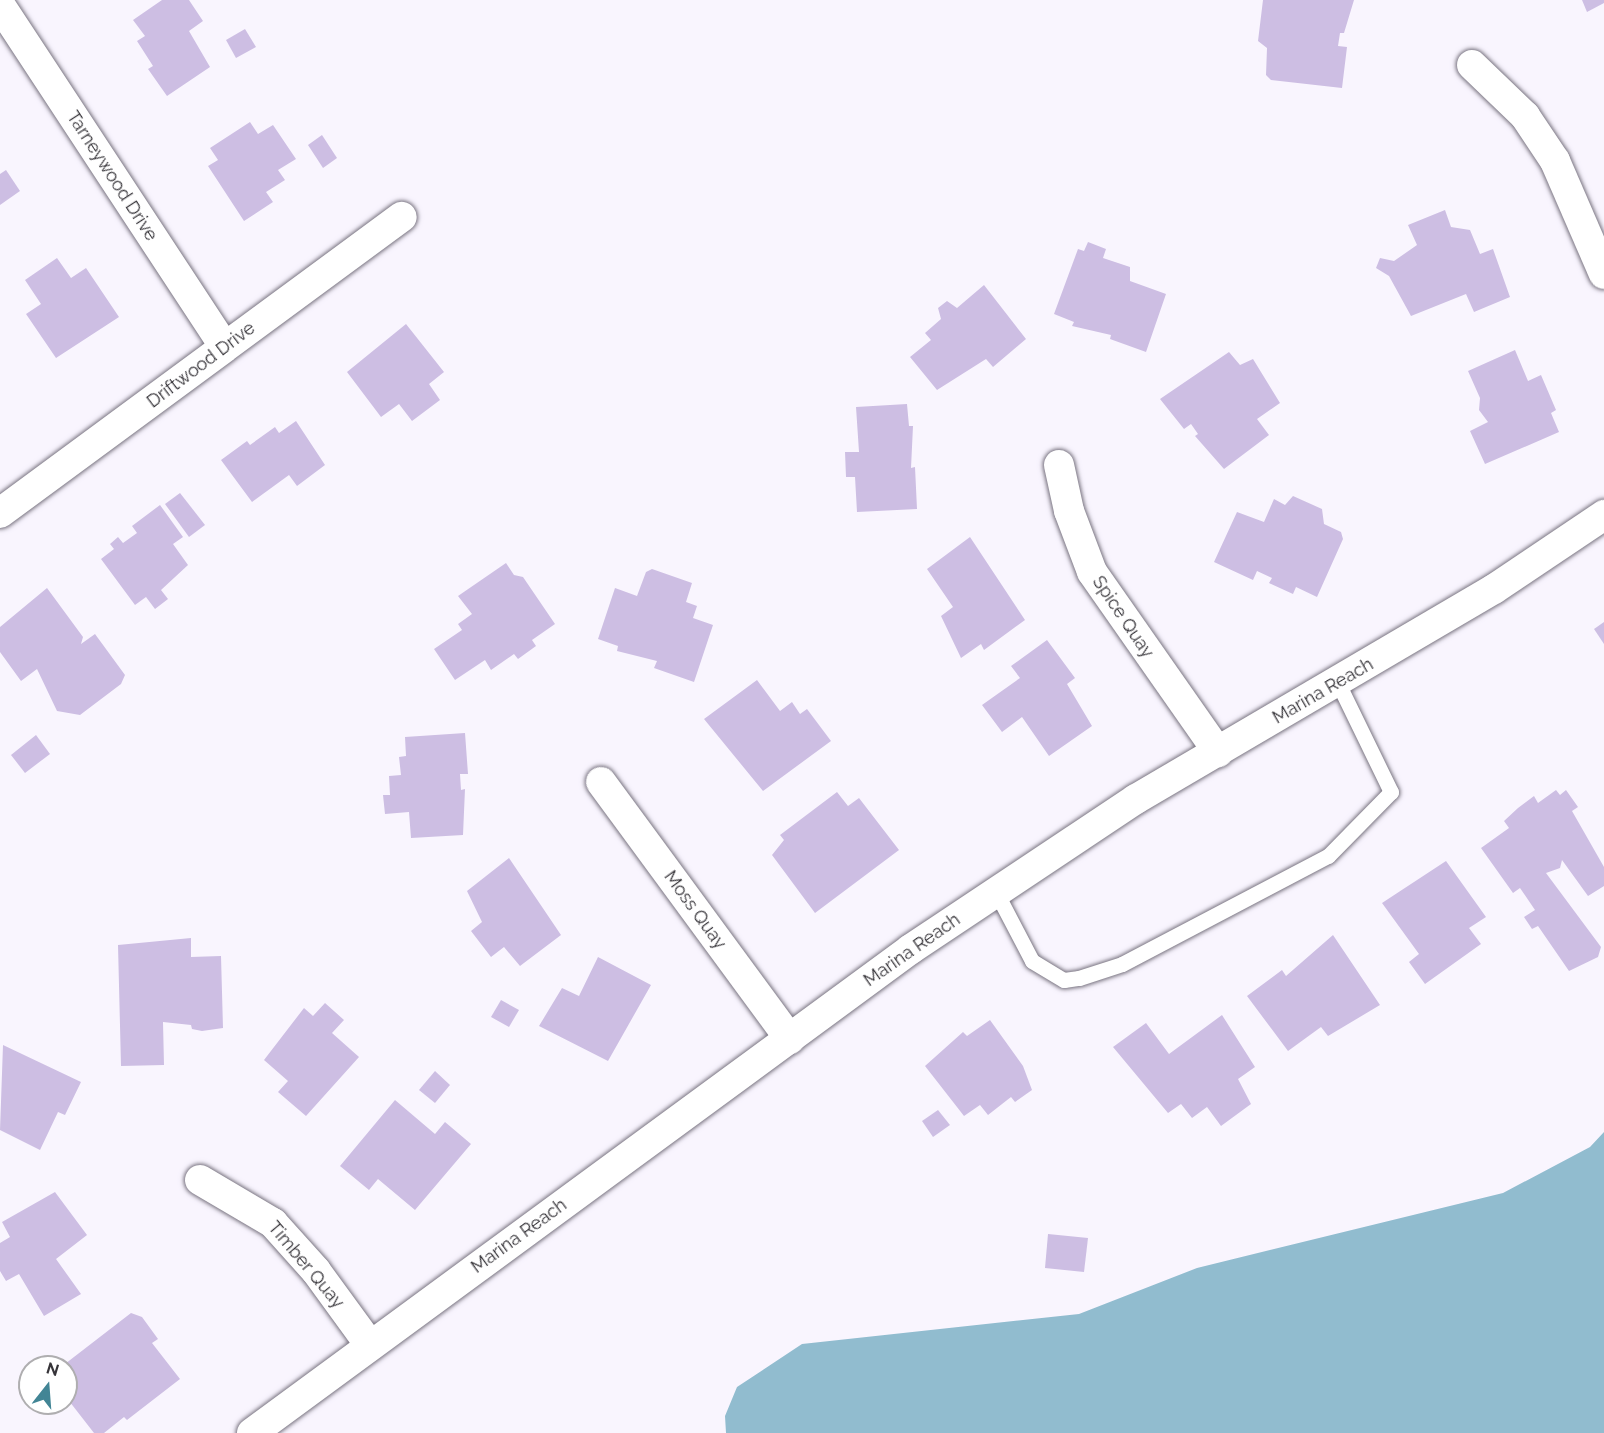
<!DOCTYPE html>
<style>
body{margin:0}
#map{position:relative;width:1604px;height:1433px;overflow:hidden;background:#f9f5fe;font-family:Raleway,sans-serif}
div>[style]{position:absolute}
.water>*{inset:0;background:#91bccf}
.building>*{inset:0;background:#cdbee3}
.roads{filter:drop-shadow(0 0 2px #797481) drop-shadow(0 0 2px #797481)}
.service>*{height:15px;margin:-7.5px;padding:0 7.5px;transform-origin:7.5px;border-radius:7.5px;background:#fff}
.minor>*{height:30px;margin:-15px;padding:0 15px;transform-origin:15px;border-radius:15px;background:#fff}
span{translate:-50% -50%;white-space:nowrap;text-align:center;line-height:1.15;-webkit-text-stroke:6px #fff;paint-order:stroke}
.street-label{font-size:18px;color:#363439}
.north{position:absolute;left:18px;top:1355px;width:60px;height:60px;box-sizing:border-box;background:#fff;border:2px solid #afaeb0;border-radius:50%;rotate:17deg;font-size:16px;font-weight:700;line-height:24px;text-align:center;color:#363439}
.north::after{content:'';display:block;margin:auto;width:21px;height:27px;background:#428595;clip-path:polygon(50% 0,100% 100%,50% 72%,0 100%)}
</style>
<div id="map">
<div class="water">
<div style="clip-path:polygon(1604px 1132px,1604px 1433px,726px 1433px,725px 1416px,737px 1387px,802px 1344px,1079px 1314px,1197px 1268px,1503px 1193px,1590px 1147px)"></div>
</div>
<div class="building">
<div style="clip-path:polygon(162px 0,189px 0,203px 21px,189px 31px,210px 67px,167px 96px,148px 69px,153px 66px,137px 41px,145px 36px,133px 20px)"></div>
<div style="clip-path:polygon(1263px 0,1354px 0,1344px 33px,1340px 33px,1338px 46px,1347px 47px,1342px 88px,1271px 80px,1266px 75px,1267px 48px,1258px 41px)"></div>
<div style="clip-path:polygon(1582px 0,1604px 0,1604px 3px,1587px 12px)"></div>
<div style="clip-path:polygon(245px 29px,256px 47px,236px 58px,226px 40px)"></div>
<div style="clip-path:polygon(250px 122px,258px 134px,273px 125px,296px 159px,278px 170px,285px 180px,266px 192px,273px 202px,244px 221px,208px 166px,218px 160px,210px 148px)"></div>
<div style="clip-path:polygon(322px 135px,337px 158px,323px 168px,308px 145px)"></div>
<div style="clip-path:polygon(6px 170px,20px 191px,0 205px,0 174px)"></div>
<div style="clip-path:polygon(1445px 210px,1451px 227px,1470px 230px,1480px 254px,1493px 249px,1510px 297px,1474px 312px,1466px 294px,1411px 316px,1389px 276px,1376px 268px,1380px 258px,1394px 261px,1417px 245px,1408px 225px)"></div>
<div style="clip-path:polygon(1088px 242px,1106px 249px,1103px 258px,1130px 267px,1130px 281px,1166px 294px,1146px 352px,1110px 339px,1111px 335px,1072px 326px,1074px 322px,1054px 314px,1078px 249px,1084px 251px)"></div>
<div style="clip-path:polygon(57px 258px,71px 278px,86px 268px,119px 317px,56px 358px,26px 314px,41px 304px,25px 280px)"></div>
<div style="clip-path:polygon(984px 285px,1026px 339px,993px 367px,986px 359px,937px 390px,910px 357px,931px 340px,925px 333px,941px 319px,938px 308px,947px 301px,957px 308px)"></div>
<div style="clip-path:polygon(406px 324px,444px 372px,429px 384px,440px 400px,412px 421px,399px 404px,381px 417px,347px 372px)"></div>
<div style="clip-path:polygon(1515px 350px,1528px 381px,1541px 375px,1556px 410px,1551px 413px,1559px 432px,1485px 464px,1470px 431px,1488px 422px,1479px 410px,1480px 398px,1468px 371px)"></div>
<div style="clip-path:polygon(1229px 352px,1240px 365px,1253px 359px,1280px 403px,1257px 419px,1269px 435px,1224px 469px,1195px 436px,1198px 434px,1191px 424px,1184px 429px,1160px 399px)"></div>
<div style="clip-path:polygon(907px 404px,909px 426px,913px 426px,911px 468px,915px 467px,917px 509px,857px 512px,855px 477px,846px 477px,845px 452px,859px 452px,856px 407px)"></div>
<div style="clip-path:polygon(296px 421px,325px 465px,297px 486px,289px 475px,252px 502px,221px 460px,247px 441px,250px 445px,275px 427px,279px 433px)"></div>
<div style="clip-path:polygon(180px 493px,205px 525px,189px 537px,165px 504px)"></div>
<div style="clip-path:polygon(1293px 496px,1322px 509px,1324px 524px,1341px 532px,1343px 539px,1317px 597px,1296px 587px,1293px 594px,1269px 583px,1272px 578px,1257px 571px,1253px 580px,1214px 562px,1237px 512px,1264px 522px,1274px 499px,1285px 505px)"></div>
<div style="clip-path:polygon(160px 505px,183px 537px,173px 544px,188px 565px,161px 590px,168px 599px,155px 609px,146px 597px,135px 605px,101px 559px,114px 549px,110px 544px,118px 537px,123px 543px,137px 533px,132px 526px)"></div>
<div style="clip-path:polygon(970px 537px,1025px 620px,984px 650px,981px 644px,961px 658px,941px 616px,953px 607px,927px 569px)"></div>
<div style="clip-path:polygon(506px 563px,514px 575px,523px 577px,555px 624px,532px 640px,536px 646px,518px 659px,514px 654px,491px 670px,485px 660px,455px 680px,434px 649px,462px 630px,458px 624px,472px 614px,458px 596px)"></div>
<div style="clip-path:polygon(652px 569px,692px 583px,686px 602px,697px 606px,693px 618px,713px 625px,694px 682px,654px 668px,657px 661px,617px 651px,618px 646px,598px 639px,615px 588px,637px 596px,646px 572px)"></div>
<div style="clip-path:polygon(47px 588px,83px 637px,81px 644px,95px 634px,125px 675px,121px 684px,80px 715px,57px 711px,37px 669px,21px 681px,0 652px,0 627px)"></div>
<div style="clip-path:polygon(1604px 622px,1604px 644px,1594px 629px)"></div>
<div style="clip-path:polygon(1047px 640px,1075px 678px,1067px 684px,1092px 726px,1049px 756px,1022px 717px,1002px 732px,982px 705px,1020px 678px,1011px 666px)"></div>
<div style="clip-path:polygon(757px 680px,780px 711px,792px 702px,800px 714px,807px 709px,831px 741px,763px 791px,704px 719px)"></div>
<div style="clip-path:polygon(465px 733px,468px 774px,460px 774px,461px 790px,465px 789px,463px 835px,411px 838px,409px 812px,385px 814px,383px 795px,390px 795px,389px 776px,401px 775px,399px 757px,406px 756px,405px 737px)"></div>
<div style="clip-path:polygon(36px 735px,50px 754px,25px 773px,11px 755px)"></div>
<div style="clip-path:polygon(1556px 790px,1560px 795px,1566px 790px,1578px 807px,1572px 811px,1604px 867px,1604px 886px,1588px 896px,1562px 860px,1560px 868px,1546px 873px,1601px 947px,1598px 957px,1569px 971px,1538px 926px,1532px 929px,1524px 917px,1535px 910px,1520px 888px,1513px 893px,1481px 848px,1509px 828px,1504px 821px,1518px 808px,1534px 796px,1538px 803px)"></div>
<div style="clip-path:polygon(837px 792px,848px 806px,859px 798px,899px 850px,815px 913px,772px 855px,784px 840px,780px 835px)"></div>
<div style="clip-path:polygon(509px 858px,561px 935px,520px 966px,504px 947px,491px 957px,471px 931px,482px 922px,467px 891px)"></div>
<div style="clip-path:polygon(1446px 861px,1486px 917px,1469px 928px,1481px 944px,1425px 984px,1409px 962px,1419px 954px,1382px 903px)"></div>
<div style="clip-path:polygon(1333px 935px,1380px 1005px,1328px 1036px,1321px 1027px,1288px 1051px,1247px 996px,1282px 970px,1286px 976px)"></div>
<div style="clip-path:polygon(191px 938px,191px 957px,221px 956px,223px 1028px,202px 1031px,192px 1029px,191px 1025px,163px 1022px,164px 1065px,121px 1066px,118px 945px)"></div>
<div style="clip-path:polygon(598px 957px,651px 985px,608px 1061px,539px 1026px,562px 988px,579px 996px)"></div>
<div style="clip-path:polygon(501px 1000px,519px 1010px,509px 1027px,491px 1017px)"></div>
<div style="clip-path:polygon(325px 1003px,344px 1020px,332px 1033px,359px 1057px,306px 1116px,278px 1092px,288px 1081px,264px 1060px,304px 1008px,313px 1016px)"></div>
<div style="clip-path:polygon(1222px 1015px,1255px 1067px,1238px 1079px,1251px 1104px,1221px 1126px,1207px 1107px,1192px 1118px,1181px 1104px,1168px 1113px,1113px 1047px,1146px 1023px,1169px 1054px)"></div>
<div style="clip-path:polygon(990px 1020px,1023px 1066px,1032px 1090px,1015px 1102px,1011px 1097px,988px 1115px,980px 1105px,964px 1116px,925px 1066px,963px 1032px,967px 1036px)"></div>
<div style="clip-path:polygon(3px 1045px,81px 1082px,65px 1115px,58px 1112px,40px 1150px,0 1130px)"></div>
<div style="clip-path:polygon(435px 1071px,450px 1085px,435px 1103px,419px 1090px)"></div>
<div style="clip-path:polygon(395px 1100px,435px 1134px,445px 1122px,471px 1144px,415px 1210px,378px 1179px,369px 1190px,340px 1166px)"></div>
<div style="clip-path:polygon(938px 1110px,950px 1125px,933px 1137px,922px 1121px)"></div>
<div style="clip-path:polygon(55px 1192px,87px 1235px,56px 1259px,81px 1294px,44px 1316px,19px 1274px,6px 1281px,0 1271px,0 1243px,10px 1237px,2px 1222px)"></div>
<div style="clip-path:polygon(1048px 1234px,1088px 1238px,1084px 1272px,1045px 1268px)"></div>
<div style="clip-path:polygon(131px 1313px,142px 1317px,158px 1339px,152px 1343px,180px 1379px,127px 1420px,124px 1417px,104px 1433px,94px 1433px,66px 1397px,66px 1367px,61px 1367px)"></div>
</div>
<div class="roads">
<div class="service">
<div style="left:996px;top:892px;width:78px;rotate:62.4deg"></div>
<div style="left:1032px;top:961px;width:37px;rotate:31deg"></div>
<div style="left:1064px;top:980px;width:15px;rotate:-8deg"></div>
<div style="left:1079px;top:978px;width:45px;rotate:-18deg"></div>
<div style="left:1122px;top:964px;width:233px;rotate:-27.7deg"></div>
<div style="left:1328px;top:856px;width:90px;rotate:-45.5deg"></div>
<div style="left:1391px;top:792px;width:121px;rotate:-115.9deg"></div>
</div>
<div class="minor">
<div style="left:0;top:5px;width:409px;rotate:56.7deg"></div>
<div style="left:1472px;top:65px;width:74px;rotate:43.9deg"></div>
<div style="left:1525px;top:116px;width:54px;rotate:56.3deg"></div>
<div style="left:1555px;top:161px;width:123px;rotate:66.6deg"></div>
<div style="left:1059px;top:465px;width:47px;rotate:77.7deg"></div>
<div style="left:1069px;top:511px;width:65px;rotate:69.3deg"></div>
<div style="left:1092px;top:572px;width:220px;rotate:55deg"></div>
<div style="left:0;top:513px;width:499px;rotate:-36.4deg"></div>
<div style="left:601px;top:782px;width:319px;rotate:53.7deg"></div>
<div style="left:200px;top:1180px;width:85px;rotate:30.5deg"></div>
<div style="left:273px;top:1223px;width:64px;rotate:48.1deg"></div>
<div style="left:316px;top:1271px;width:92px;rotate:53.9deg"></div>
<div style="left:252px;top:1433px;width:818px;rotate:-36.3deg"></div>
<div style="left:911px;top:949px;width:270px;rotate:-33.7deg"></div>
<div style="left:1136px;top:799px;width:415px;rotate:-30.4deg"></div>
<div style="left:1494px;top:589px;width:133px;rotate:-33.9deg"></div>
</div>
</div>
<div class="street-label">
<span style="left:112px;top:176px;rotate:57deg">Tarneywood Drive</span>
<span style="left:201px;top:365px;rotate:-37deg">Driftwood Drive</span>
<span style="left:1123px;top:617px;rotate:56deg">Spice Quay</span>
<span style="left:1323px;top:691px;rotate:-30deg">Marina Reach</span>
<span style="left:695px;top:910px;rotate:54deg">Moss Quay</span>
<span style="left:912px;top:950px;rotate:-35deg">Marina Reach</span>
<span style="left:519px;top:1236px;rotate:-36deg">Marina Reach</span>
<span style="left:306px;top:1265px;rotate:50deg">Timber Quay</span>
</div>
<div class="north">N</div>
</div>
